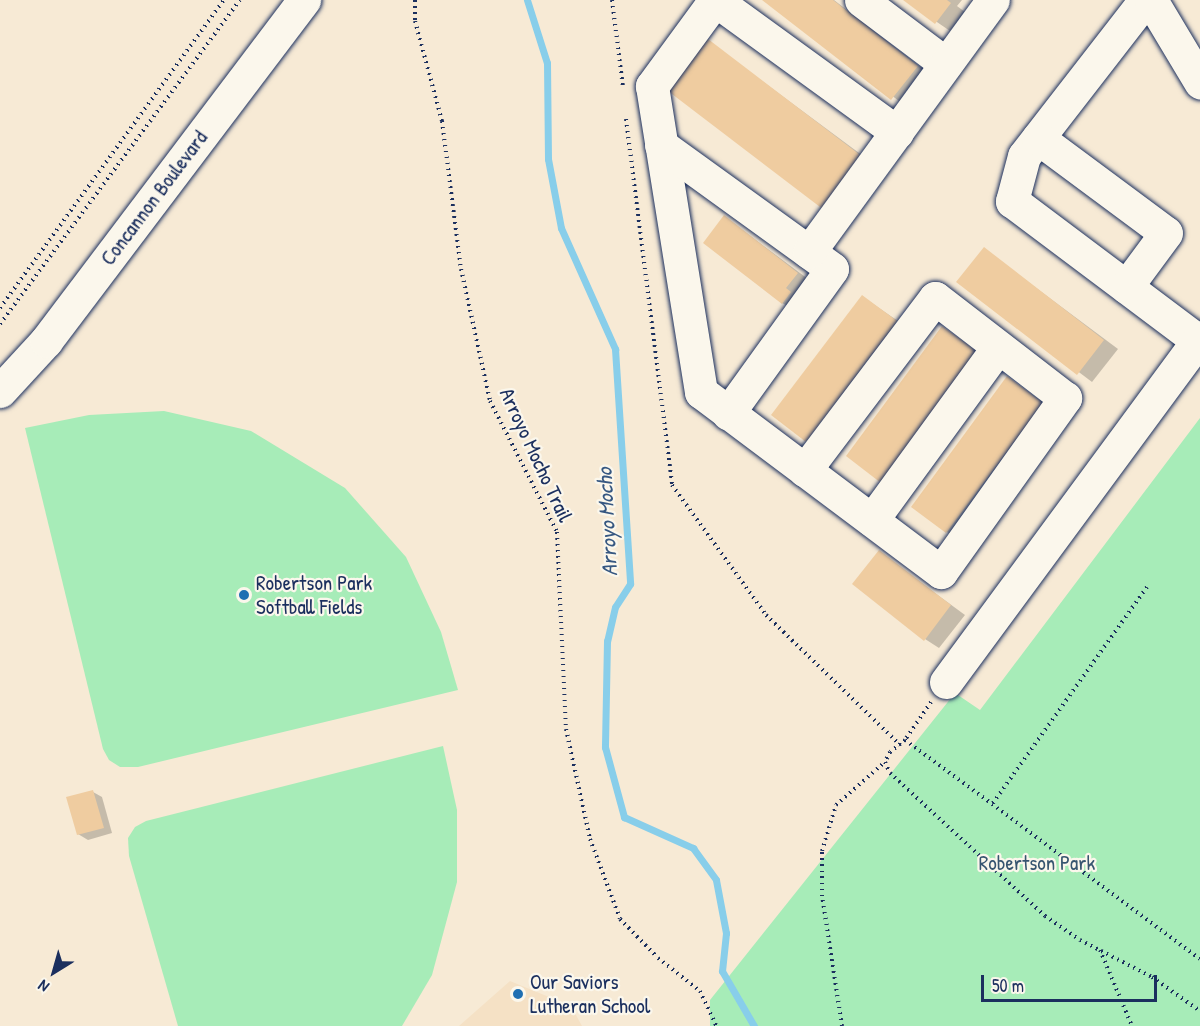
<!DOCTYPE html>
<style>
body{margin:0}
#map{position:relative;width:1200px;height:1026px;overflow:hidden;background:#f7ead5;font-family:"Patrick Hand",sans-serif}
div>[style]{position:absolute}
.built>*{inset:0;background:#f5e1c5}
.green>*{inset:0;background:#a7ecb8}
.shadow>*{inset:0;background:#0003}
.stream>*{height:7px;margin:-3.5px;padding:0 3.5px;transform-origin:3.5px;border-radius:3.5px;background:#88ceea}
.building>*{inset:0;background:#efcca0}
.path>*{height:4px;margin-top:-2px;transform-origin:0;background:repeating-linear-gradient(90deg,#1b2f5e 0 1.5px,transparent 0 6px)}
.roads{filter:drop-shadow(0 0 2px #1b2f5e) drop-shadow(0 0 2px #1b2f5e)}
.minor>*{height:33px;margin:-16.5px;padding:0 16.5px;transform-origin:16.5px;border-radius:16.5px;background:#fbf7ec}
.major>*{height:33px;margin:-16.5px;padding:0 16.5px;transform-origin:16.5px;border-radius:16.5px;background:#fbf7ec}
.dots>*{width:16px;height:16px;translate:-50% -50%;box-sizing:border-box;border:3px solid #fbf7ec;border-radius:50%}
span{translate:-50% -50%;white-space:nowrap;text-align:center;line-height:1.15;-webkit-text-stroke:4.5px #fbf7ec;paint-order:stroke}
.street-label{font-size:21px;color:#1b2f5e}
.poi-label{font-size:21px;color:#1b2f5e}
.left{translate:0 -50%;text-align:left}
.park-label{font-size:21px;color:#375570}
.water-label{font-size:22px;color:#365781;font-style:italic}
.north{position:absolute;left:24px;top:942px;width:60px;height:60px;-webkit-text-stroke:4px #fbf7ec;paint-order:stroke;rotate:217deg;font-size:16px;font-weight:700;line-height:24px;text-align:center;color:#1b2f5e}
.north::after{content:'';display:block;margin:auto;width:21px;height:27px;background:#1b2f5e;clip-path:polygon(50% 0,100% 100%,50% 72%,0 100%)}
.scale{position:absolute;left:981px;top:975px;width:176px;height:27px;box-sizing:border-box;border:3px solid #1b2f5e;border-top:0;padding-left:8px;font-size:18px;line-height:21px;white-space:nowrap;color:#1b2f5e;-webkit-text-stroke:4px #fbf7ec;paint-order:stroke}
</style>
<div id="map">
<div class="built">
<div style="clip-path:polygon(510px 981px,571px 1006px,582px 1026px,459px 1026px)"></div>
</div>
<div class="green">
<div style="clip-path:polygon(164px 411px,251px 431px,345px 488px,406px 557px,441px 632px,458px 690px,138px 767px,120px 767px,109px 760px,103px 749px,25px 428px,89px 415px)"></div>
<div style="clip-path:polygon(1200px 418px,1200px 1026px,710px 1026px,710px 1000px,955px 693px,980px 710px)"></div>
<div style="clip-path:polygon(443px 746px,457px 810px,457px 882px,432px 975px,402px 1026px,178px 1026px,129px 856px,128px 838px,135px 827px,146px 821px)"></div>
</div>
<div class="shadow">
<div style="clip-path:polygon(764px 0,834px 0,931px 75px,907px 107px)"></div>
<div style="clip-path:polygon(905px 0,962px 0,957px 6px,965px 12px,950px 31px)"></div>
<div style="clip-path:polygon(708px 41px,882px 170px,844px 219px)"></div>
<div style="clip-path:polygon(725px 217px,812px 282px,797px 311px,782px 303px)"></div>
<div style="clip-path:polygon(984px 249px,1118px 349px,1092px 382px,958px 281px)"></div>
<div style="clip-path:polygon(863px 297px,911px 330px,822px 449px)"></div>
<div style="clip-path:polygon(1008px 378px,1057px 412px,961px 540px,947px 532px)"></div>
<div style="clip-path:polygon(879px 552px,965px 615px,939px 648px,925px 639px)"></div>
<div style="clip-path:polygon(93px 792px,102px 797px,112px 833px,88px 840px,78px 834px)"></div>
</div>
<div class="stream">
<div style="left:527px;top:0;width:66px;rotate:72.4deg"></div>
<div style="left:547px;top:63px;width:96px;rotate:89.4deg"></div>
<div style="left:548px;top:159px;width:70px;rotate:79.3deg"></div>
<div style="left:561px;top:228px;width:133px;rotate:65.9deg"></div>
<div style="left:615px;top:349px;width:235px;rotate:86.3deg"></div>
<div style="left:630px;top:584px;width:27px;rotate:123deg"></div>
<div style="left:615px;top:607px;width:35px;rotate:103deg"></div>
<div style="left:607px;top:641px;width:106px;rotate:91.1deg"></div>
<div style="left:605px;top:747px;width:73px;rotate:74.8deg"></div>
<div style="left:624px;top:817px;width:76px;rotate:24.2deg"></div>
<div style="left:693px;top:848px;width:39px;rotate:54deg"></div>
<div style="left:716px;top:880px;width:54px;rotate:79.3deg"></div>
<div style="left:726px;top:933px;width:38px;rotate:96deg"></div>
<div style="left:722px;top:971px;width:64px;rotate:59.8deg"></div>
</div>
<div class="building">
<div style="clip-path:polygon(762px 0,833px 0,918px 66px,891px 100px)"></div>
<div style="clip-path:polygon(903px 0,947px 0,951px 3px,935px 24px)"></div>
<div style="clip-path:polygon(708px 39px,864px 158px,824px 210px,668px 91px)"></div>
<div style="clip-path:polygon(724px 215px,798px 273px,786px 288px,791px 292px,782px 304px,703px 243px)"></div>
<div style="clip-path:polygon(984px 247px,1104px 340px,1077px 375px,956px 282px)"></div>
<div style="clip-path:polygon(862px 295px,897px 321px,806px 442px,771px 415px)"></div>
<div style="clip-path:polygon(942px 326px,978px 352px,881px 483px,846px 456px)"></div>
<div style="clip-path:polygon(1007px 376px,1043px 403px,946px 533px,911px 507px)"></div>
<div style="clip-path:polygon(879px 550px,951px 605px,924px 641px,852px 584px)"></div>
<div style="clip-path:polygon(93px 790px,104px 828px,77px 835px,66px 797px)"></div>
</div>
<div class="path">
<div style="left:415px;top:0;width:21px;rotate:90deg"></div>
<div style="left:415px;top:21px;width:104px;rotate:74.9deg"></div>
<div style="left:442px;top:121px;width:149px;rotate:82.7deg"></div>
<div style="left:461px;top:269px;width:135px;rotate:77.6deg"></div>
<div style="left:490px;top:401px;width:147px;rotate:62.9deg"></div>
<div style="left:557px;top:532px;width:197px;rotate:87.4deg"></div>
<div style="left:566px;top:729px;width:113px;rotate:77.7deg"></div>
<div style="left:590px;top:839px;width:85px;rotate:69.4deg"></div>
<div style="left:620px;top:919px;width:54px;rotate:45.7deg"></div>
<div style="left:658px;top:958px;width:53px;rotate:38.2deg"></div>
<div style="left:700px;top:991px;width:38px;rotate:65deg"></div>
<div style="left:612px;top:0;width:88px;rotate:82.8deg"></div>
<div style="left:626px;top:119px;width:369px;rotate:82.8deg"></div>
<div style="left:672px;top:485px;width:160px;rotate:54.1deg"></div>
<div style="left:766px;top:615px;width:187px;rotate:44.1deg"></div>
<div style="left:0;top:308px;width:381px;rotate:-54deg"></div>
<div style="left:0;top:324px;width:403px;rotate:-53.5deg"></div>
<div style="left:1147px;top:587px;width:267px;rotate:125.5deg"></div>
<div style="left:992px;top:804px;width:259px;rotate:36.7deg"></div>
<div style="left:931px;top:702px;width:46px;rotate:124.4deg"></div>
<div style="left:905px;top:740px;width:19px;rotate:141deg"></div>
<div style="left:890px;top:752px;width:11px;rotate:117deg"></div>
<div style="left:885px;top:762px;width:12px;rotate:66deg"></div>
<div style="left:890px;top:773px;width:211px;rotate:42.7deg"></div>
<div style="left:1045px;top:916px;width:42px;rotate:34.4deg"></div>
<div style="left:1080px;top:940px;width:81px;rotate:27.2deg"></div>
<div style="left:1152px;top:977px;width:59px;rotate:35.3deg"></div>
<div style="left:905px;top:740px;width:108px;rotate:36.3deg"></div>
<div style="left:1100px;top:950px;width:82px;rotate:67.2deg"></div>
<div style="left:842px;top:1026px;width:132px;rotate:-98.7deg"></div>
<div style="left:822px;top:896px;width:45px;rotate:-90deg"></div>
<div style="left:822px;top:851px;width:48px;rotate:-73.1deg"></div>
<div style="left:836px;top:805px;width:65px;rotate:-41.3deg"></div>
</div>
<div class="roads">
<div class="minor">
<div style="left:715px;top:0;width:107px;rotate:126.2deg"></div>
<div style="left:652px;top:86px;width:310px;rotate:80.9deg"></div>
<div style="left:701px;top:392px;width:300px;rotate:36.9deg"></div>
<div style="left:941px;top:572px;width:214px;rotate:-54.5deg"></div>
<div style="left:1065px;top:398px;width:164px;rotate:-142.4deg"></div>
<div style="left:935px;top:298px;width:216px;rotate:127.1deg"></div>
<div style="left:715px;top:0;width:225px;rotate:36deg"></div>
<div style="left:861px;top:0;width:106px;rotate:37deg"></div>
<div style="left:1145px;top:0;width:197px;rotate:127.8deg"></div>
<div style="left:1024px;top:156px;width:47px;rotate:104.9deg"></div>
<div style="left:1012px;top:201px;width:231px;rotate:36.9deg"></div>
<div style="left:1151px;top:0;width:96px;rotate:59.1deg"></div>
<div style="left:1038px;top:138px;width:159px;rotate:36.6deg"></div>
<div style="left:1166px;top:233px;width:67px;rotate:126.5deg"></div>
<div style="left:661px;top:145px;width:211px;rotate:35.9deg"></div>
<div style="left:832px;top:269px;width:178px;rotate:125.8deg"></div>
<div style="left:809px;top:252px;width:312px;rotate:-53.9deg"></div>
<div style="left:872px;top:520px;width:214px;rotate:-53.9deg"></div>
<div style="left:946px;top:682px;width:428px;rotate:-53.6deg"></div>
</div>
<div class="major">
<div style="left:0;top:391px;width:68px;rotate:-47.4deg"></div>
<div style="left:46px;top:341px;width:428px;rotate:-52.9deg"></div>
</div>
</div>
<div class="dots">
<div style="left:244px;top:595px;background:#1f6fb2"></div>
<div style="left:518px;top:994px;background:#1f6fb2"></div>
</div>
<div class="street-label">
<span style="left:154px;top:198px;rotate:-53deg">Concannon Boulevard</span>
<span style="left:536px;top:455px;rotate:65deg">Arroyo Mocho Trail</span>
</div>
<div class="poi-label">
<span class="left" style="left:256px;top:595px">Robertson Park<br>Softball Fields</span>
<span class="left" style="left:530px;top:994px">Our Saviors<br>Lutheran School</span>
</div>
<div class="park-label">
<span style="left:1037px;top:863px">Robertson Park</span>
</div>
<div class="water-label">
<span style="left:607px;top:522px;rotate:-93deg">Arroyo Mocho</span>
</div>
<div class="north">N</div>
<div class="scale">50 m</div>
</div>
